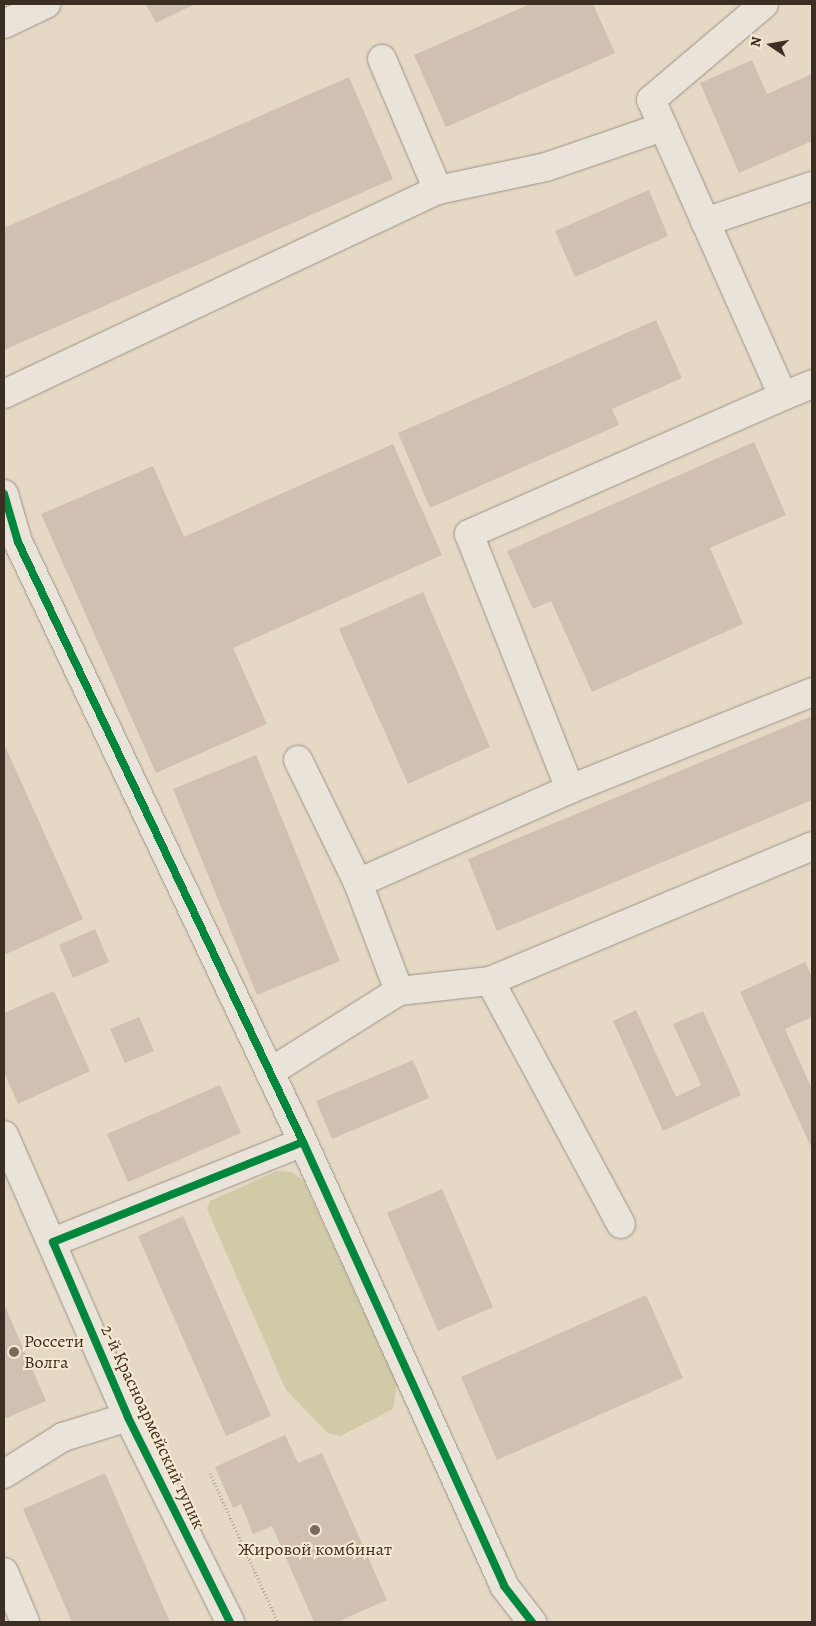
<!DOCTYPE html>
<meta charset="utf-8">
<style>
body{margin:0}
#map{position:relative;width:816px;height:1626px;overflow:hidden;background:#e5d8c5;font-family:Alegreya,serif}
div>[style]{position:absolute}
.green>*{inset:0;background:#d0caa6}
.building>*{inset:0;background:#d1c0b2}
.path>*{height:3px;margin-top:-1.5px;transform-origin:0;background:repeating-linear-gradient(90deg,#aba59d 0 1px,transparent 0 3.5px)}
.roads{filter:drop-shadow(0 0 1px #9b9286) drop-shadow(0 0 1px #9b9286)}
.minor>*{height:28px;margin:-14px;padding:0 14px;transform-origin:14px;border-radius:14px;background:#eae3d9}
.cycleway>*{height:8px;margin:-4px;padding:0 4px;transform-origin:4px;border-radius:4px;background:#00873e}
.dots>*{width:14px;height:14px;translate:-50% -50%;box-sizing:border-box;border:2px solid #f7e8d1;border-radius:50%}
span{translate:-50% -50%;white-space:nowrap;text-align:center;line-height:1.15;-webkit-text-stroke:4px #f7e8d1;paint-order:stroke}
.poi-label{font-size:18px;color:#3b2e22}
.left{translate:0 -50%;text-align:left}
.street-label{font-size:18px;color:#3b2e22}
.frame{position:absolute;inset:0;border:5px solid #3b2e22;pointer-events:none}
.north{position:absolute;left:746px;top:20px;width:50px;height:50px;-webkit-text-stroke:4px #f7e8d1;paint-order:stroke;rotate:282deg;font-size:14px;font-weight:700;line-height:20px;text-align:center;color:#3b2e22}
.north::after{content:'';display:block;margin:auto;width:18px;height:22px;background:#3b2e22;clip-path:polygon(50% 0,100% 100%,50% 72%,0 100%)}
</style>
<div id="map">
<div class="green">
<div style="clip-path:polygon(277px 1171px,292px 1172px,303px 1180px,397px 1384px,393px 1409px,340px 1436px,328px 1433px,286px 1390px,207px 1209px,210px 1201px)"></div>
</div>
<div class="building">
<div style="clip-path:polygon(146px 4px,195px 4px,156px 23px)"></div>
<div style="clip-path:polygon(530px 4px,593px 4px,615px 53px,446px 127px,414px 55px)"></div>
<div style="clip-path:polygon(752px 60px,767px 94px,812px 74px,812px 141px,739px 173px,700px 83px)"></div>
<div style="clip-path:polygon(349px 77px,393px 179px,4px 350px,4px 228px)"></div>
<div style="clip-path:polygon(649px 190px,668px 236px,575px 277px,555px 231px)"></div>
<div style="clip-path:polygon(656px 320px,682px 378px,612px 409px,619px 425px,430px 508px,398px 433px)"></div>
<div style="clip-path:polygon(754px 442px,786px 515px,710px 548px,743px 624px,592px 692px,551px 601px,533px 609px,507px 551px)"></div>
<div style="clip-path:polygon(393px 444px,442px 555px,233px 648px,267px 724px,156px 773px,41px 514px,153px 466px,184px 537px)"></div>
<div style="clip-path:polygon(423px 592px,490px 747px,408px 784px,339px 629px)"></div>
<div style="clip-path:polygon(812px 716px,812px 800px,497px 931px,468px 859px)"></div>
<div style="clip-path:polygon(4px 744px,83px 919px,4px 955px)"></div>
<div style="clip-path:polygon(256px 755px,340px 961px,257px 995px,173px 789px)"></div>
<div style="clip-path:polygon(95px 929px,109px 962px,73px 978px,59px 945px)"></div>
<div style="clip-path:polygon(805px 962px,812px 977px,812px 1017px,785px 1029px,812px 1089px,812px 1149px,740px 992px)"></div>
<div style="clip-path:polygon(54px 991px,90px 1071px,18px 1104px,4px 1072px,4px 1013px)"></div>
<div style="clip-path:polygon(636px 1010px,676px 1097px,701px 1085px,673px 1024px,703px 1011px,741px 1095px,663px 1131px,613px 1021px)"></div>
<div style="clip-path:polygon(139px 1017px,154px 1051px,125px 1063px,110px 1029px)"></div>
<div style="clip-path:polygon(413px 1060px,429px 1098px,332px 1139px,316px 1101px)"></div>
<div style="clip-path:polygon(220px 1085px,241px 1133px,128px 1182px,107px 1134px)"></div>
<div style="clip-path:polygon(442px 1189px,493px 1307px,438px 1331px,387px 1213px)"></div>
<div style="clip-path:polygon(183px 1216px,271px 1416px,226px 1436px,138px 1236px)"></div>
<div style="clip-path:polygon(646px 1295px,683px 1378px,497px 1460px,461px 1377px)"></div>
<div style="clip-path:polygon(4px 1304px,46px 1401px,4px 1419px)"></div>
<div style="clip-path:polygon(285px 1435px,298px 1463px,322px 1453px,387px 1600px,337px 1622px,314px 1622px,272px 1526px,253px 1534px,241px 1504px,233px 1508px,215px 1467px)"></div>
<div style="clip-path:polygon(105px 1473px,170px 1622px,72px 1622px,23px 1509px)"></div>
</div>
<div class="path">
<div style="left:210px;top:1473px;width:164px;rotate:65.5deg"></div>
</div>
<div class="roads">
<div class="minor">
<div style="left:4px;top:24px;width:47px;rotate:-25.5deg"></div>
<div style="left:382px;top:59px;width:142px;rotate:66.9deg"></div>
<div style="left:705px;top:222px;width:113px;rotate:-18.6deg"></div>
<div style="left:4px;top:394px;width:480px;rotate:-25.2deg"></div>
<div style="left:438px;top:190px;width:110px;rotate:-12deg"></div>
<div style="left:546px;top:167px;width:124px;rotate:-18.9deg"></div>
<div style="left:783px;top:396px;width:31px;rotate:-22deg"></div>
<div style="left:4px;top:494px;width:50px;rotate:73.7deg"></div>
<div style="left:18px;top:542px;width:664px;rotate:64.59deg"></div>
<div style="left:303px;top:1142px;width:487px;rotate:65.6deg"></div>
<div style="left:504px;top:1586px;width:46px;rotate:52.1deg"></div>
<div style="left:298px;top:760px;width:137px;rotate:64deg"></div>
<div style="left:570px;top:789px;width:261px;rotate:-21.8deg"></div>
<div style="left:490px;top:981px;width:276px;rotate:61.7deg"></div>
<div style="left:399px;top:991px;width:116px;rotate:-110.8deg"></div>
<div style="left:358px;top:883px;width:232px;rotate:-23.9deg"></div>
<div style="left:570px;top:789px;width:274px;rotate:-111.6deg"></div>
<div style="left:469px;top:534px;width:343px;rotate:-23.7deg"></div>
<div style="left:783px;top:396px;width:324px;rotate:-114deg"></div>
<div style="left:651px;top:100px;width:148px;rotate:-40.3deg"></div>
<div style="left:270px;top:1072px;width:152px;rotate:-32.1deg"></div>
<div style="left:399px;top:991px;width:92px;rotate:-6.3deg"></div>
<div style="left:490px;top:981px;width:349px;rotate:-22.7deg"></div>
<div style="left:4px;top:1135px;width:308px;rotate:66.3deg"></div>
<div style="left:128px;top:1417px;width:229px;rotate:63.5deg"></div>
<div style="left:53px;top:1242px;width:269px;rotate:-21.8deg"></div>
<div style="left:4px;top:1474px;width:70px;rotate:-32.1deg"></div>
<div style="left:63px;top:1437px;width:68px;rotate:-17.1deg"></div>
<div style="left:4px;top:1572px;width:54px;rotate:67.2deg"></div>
</div>
</div>
<div class="cycleway">
<div style="left:4px;top:494px;width:50px;rotate:73.7deg"></div>
<div style="left:18px;top:542px;width:664px;rotate:64.59deg"></div>
<div style="left:303px;top:1142px;width:487px;rotate:65.6deg"></div>
<div style="left:504px;top:1586px;width:46px;rotate:52.1deg"></div>
<div style="left:230px;top:1622px;width:229px;rotate:-116.5deg"></div>
<div style="left:128px;top:1417px;width:190px;rotate:-113.2deg"></div>
<div style="left:53px;top:1242px;width:269px;rotate:-21.8deg"></div>
</div>
<div class="dots">
<div style="left:14px;top:1352px;background:#766a5b"></div>
<div style="left:315px;top:1530px;background:#766a5b"></div>
</div>
<div class="poi-label">
<span class="left" style="left:24px;top:1352px">Россети<br>Волга</span>
<span style="left:315px;top:1549px">Жировой комбинат</span>
</div>
<div class="street-label">
<span style="left:153px;top:1427px;rotate:65deg">2-й Красноармейский тупик</span>
</div>
<div class="frame"></div>
<div class="north">N</div>
</div>
